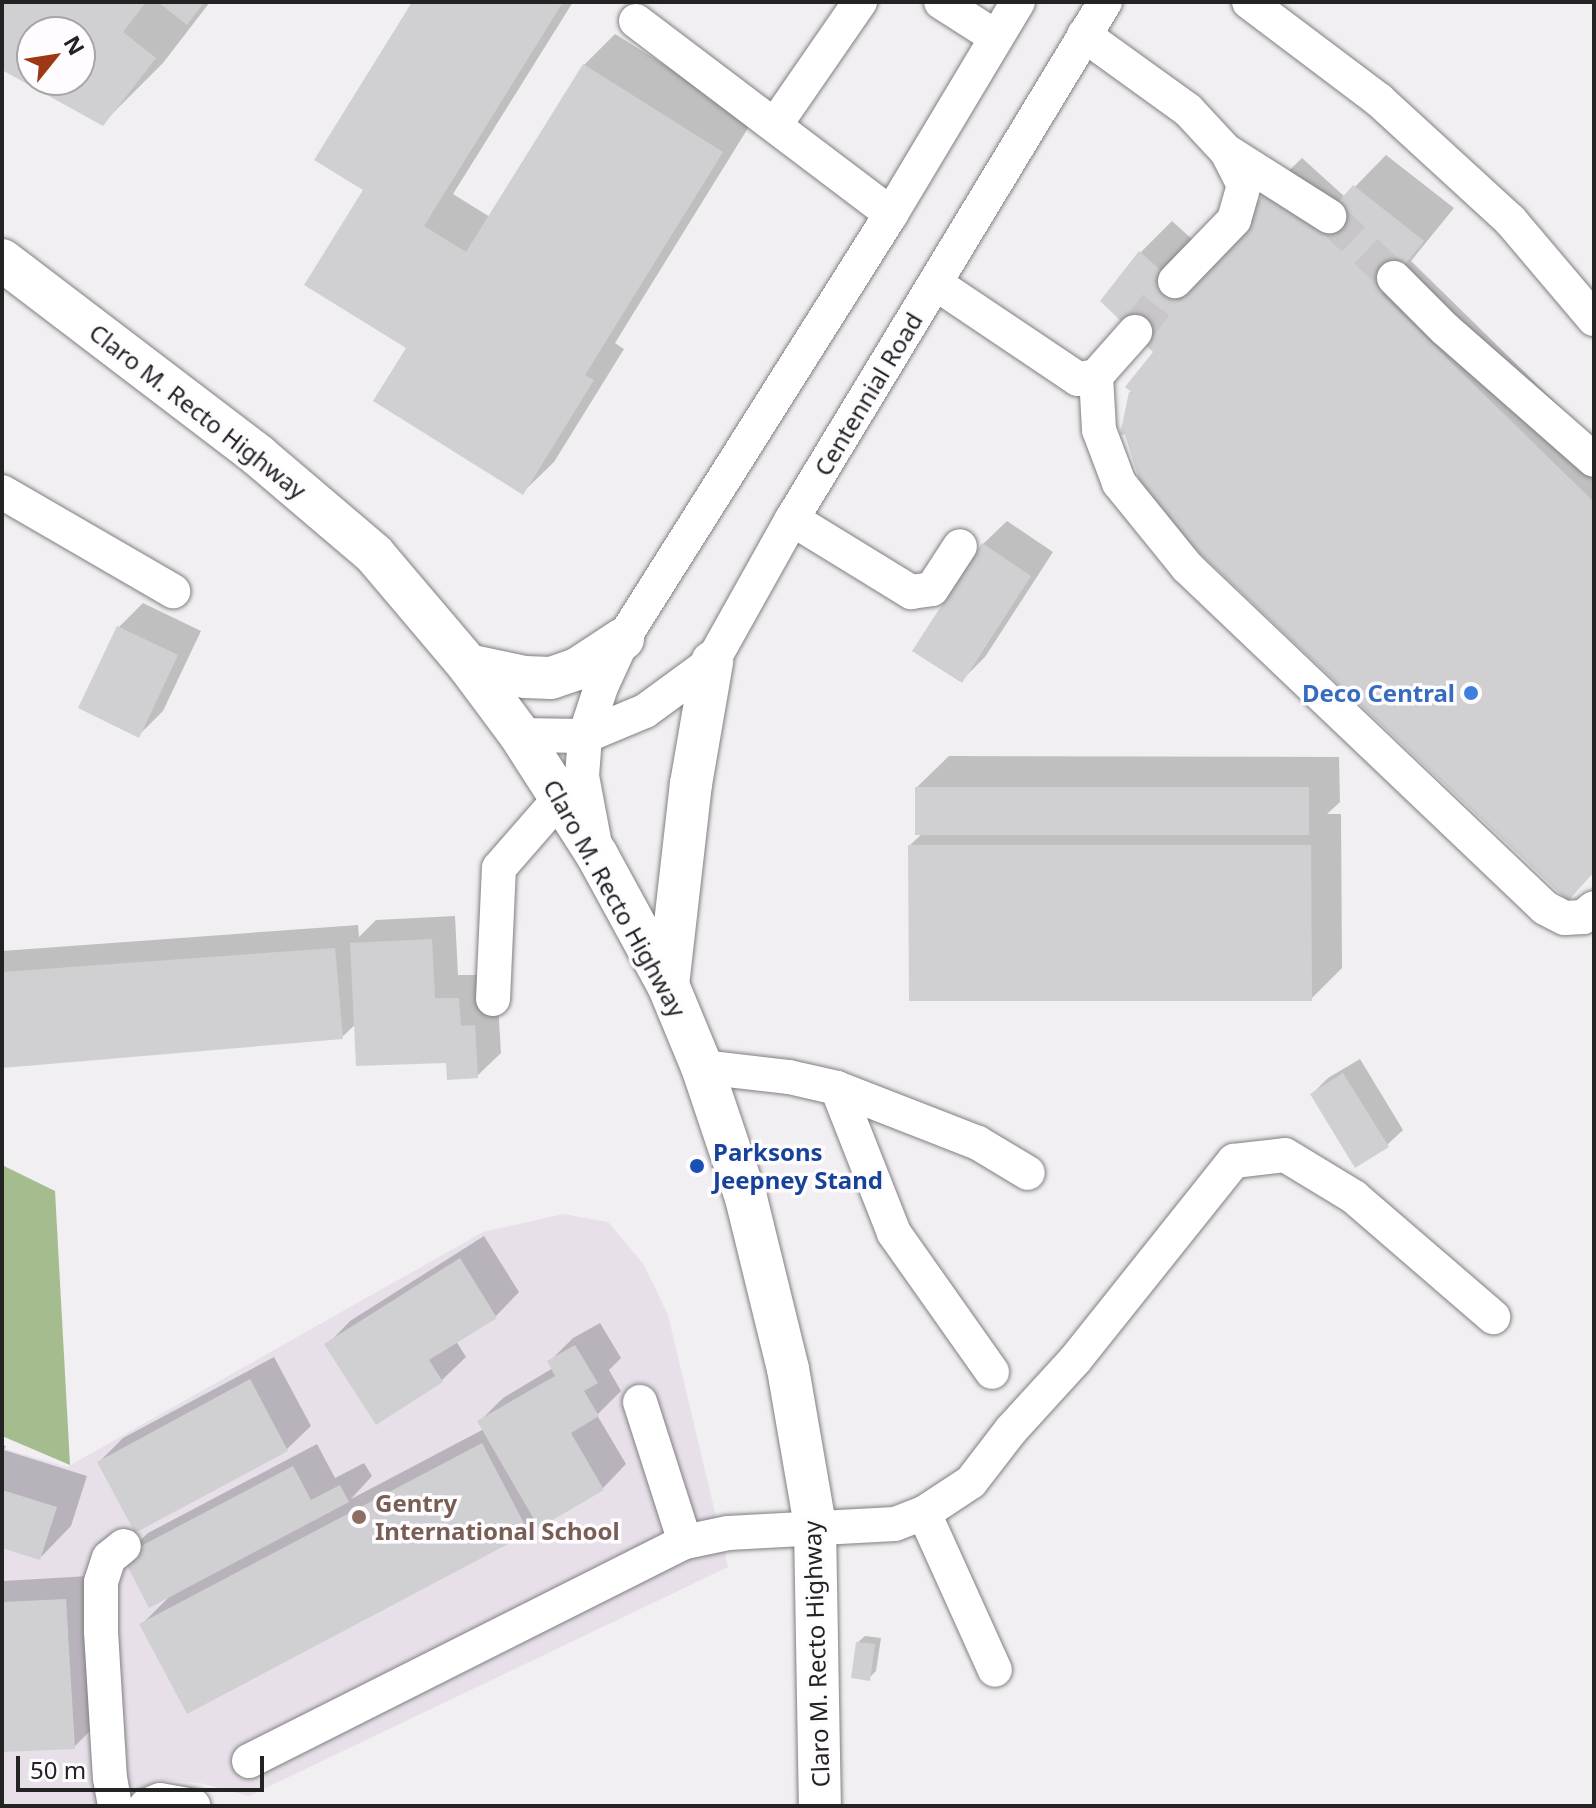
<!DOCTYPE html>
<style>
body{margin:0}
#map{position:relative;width:1596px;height:1808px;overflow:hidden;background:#f1eff1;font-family:"Noto Sans",sans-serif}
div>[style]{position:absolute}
.built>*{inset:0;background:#e7e0e9}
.forest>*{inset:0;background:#a5bc8f}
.shadow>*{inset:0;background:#0003}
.building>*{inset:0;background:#d0d0d3}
.minor-tunnel>*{height:34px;margin-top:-17px;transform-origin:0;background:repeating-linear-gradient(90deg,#c8c6c8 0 34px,transparent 0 51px)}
.roads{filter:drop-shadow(0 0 2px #817f82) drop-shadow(0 0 2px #817f82)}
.minor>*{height:34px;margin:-17px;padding:0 17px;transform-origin:17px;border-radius:17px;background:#fff}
.major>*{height:42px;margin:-21px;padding:0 21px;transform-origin:21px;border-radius:21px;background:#fff}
.dots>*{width:22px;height:22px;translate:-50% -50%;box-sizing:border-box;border:4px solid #fefcff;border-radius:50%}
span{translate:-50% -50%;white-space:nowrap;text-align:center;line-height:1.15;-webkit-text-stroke:7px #fefcff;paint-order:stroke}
.street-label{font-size:24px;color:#242324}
.shop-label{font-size:24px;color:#366cbe;font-weight:700}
.right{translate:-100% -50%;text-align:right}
.transit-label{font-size:24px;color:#164399;font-weight:700}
.left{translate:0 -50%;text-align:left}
.education-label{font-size:24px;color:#785e54;font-weight:700}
.frame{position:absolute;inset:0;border:4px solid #242324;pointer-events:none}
.north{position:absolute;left:16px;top:16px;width:80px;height:80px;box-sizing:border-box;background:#fefcff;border:2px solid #a7a5a7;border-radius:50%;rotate:60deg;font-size:22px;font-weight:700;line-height:32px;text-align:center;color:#242324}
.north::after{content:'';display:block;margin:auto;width:28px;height:36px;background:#9e3714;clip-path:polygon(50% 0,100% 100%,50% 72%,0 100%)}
.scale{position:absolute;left:16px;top:1756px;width:248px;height:36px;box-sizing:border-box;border:4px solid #242324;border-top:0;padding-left:10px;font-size:24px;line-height:28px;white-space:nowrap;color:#242324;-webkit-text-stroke:6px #fefcff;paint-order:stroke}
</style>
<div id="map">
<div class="built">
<div style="clip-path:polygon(563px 1214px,608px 1222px,644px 1265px,668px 1315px,728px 1567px,249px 1796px,200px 1783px,159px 1780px,99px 1806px,2px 1806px,2px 1448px,67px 1467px,483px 1232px)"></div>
</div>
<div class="forest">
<div style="clip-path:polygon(2px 1165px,55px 1191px,70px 1465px,2px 1436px)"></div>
</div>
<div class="shadow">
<div style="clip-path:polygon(evenodd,2px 2px,210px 2px,163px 63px,103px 123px,2px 67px,2px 2px,32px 32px,80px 32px,80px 80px,32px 80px,32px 32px)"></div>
<div style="clip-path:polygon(415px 2px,573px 2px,453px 194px,490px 217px,584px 65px,615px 34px,753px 120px,615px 343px,624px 349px,554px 462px,522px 493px,408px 348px,366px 189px)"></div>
<div style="clip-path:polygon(1386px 155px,1454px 208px,1411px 261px,1594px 440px,1594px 872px,1130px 393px,1156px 352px,1103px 300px,1141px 252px,1172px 221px,1214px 259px,1270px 189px,1302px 158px,1345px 197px)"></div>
<div style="clip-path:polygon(1007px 521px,1053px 552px,985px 657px,961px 681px,983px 544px)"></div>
<div style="clip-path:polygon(143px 603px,201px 631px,163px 711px,139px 735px,119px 627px)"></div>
<div style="clip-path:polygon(949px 756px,1339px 757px,1340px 802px,1327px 814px,1341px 814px,1342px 968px,1311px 999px,910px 845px,923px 833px,917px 787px)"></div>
<div style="clip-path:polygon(455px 916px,458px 975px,483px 975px,498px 1003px,501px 1053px,477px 1076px,448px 1060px,356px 1024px,342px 1037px,2px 1066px,2px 951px,358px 925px,359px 937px,376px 920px)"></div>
<div style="clip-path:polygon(1360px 1059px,1403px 1130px,1387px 1145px,1312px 1094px,1328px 1078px)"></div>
<div style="clip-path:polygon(484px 1236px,519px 1292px,496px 1316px,456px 1341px,466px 1357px,442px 1380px,376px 1422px,327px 1345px,350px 1321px)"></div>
<div style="clip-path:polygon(600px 1323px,621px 1358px,609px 1370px,621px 1391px,597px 1415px,626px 1464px,603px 1488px,538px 1522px,528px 1532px,142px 1624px,171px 1595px,124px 1556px,148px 1533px,317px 1444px,335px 1478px,364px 1463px,372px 1476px,351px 1499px,484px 1429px,480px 1421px,503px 1398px,553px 1368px,549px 1362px,573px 1338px)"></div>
<div style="clip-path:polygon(274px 1357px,311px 1426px,287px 1449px,136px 1531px,99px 1462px,123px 1438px)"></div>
<div style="clip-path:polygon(2px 1445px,6px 1446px,4px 1450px,87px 1476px,71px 1526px,40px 1558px,2px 1546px)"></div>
<div style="clip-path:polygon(89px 1576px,98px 1723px,74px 1747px,2px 1750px,2px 1581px)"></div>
<div style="clip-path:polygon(865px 1636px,881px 1638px,876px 1671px,869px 1678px,857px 1643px)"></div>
</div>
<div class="building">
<div style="clip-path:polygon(evenodd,2px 2px,146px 2px,123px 32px,156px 58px,103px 126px,2px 70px,2px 2px,32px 32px,80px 32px,80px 80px,32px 80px,32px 32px)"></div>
<div style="clip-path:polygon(158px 2px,204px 2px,187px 25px)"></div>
<div style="clip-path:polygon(412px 2px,563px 2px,424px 226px,466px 252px,583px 64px,723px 152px,585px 375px,594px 380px,523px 495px,373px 401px,406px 348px,304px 285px,363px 190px,314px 160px)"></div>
<div style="clip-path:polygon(1353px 185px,1424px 241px,1381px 294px,1594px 502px,1594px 872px,1568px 901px,1157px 513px,1141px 485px,1125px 435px,1120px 434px,1129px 392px,1134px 394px,1125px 387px,1153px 352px,1100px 301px,1139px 251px,1185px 292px,1269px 188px,1315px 229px)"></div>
<div style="clip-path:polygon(982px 543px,1031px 576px,962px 683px,912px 651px)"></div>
<div style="clip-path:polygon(117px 626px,178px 655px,139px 738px,78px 708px)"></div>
<div style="clip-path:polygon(915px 787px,1309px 787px,1309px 835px,915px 835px)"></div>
<div style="clip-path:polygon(908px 845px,1311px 845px,1312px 1001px,909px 1001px)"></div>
<div style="clip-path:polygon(432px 939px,435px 998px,459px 998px,461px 1026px,475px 1025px,478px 1078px,447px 1080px,446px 1063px,356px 1066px,350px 943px)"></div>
<div style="clip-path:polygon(335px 948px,343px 1039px,2px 1068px,2px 972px)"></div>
<div style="clip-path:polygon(1343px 1073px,1389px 1147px,1355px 1168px,1310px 1094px)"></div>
<div style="clip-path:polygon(460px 1258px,497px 1318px,429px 1360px,443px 1382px,376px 1425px,324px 1344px)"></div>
<div style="clip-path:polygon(575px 1345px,598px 1383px,584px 1391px,599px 1416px,571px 1433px,604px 1490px,539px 1528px,477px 1421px,555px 1376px,547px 1361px)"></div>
<div style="clip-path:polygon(250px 1379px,288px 1451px,135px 1533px,97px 1462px)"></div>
<div style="clip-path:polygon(482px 1443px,529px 1533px,187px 1714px,139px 1624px)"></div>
<div style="clip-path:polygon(293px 1466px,311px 1500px,340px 1485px,349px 1502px,149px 1608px,122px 1556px)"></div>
<div style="clip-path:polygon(2px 1490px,57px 1507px,40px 1560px,2px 1548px)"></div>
<div style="clip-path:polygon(66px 1599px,75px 1749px,2px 1752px,2px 1602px)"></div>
<div style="clip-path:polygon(856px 1642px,875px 1644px,870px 1681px,851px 1678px)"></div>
</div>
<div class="minor-tunnel">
<div style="left:1329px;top:216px;width:90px;rotate:43.6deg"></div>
<div style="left:1135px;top:332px;width:65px;rotate:-51.9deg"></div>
</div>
<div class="roads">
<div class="minor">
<div style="left:941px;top:2px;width:65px;rotate:32.5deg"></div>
<div style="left:1249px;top:2px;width:163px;rotate:37deg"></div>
<div style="left:1379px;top:100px;width:178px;rotate:42.5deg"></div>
<div style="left:1510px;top:220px;width:130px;rotate:49.7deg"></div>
<div style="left:636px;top:21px;width:320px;rotate:37.1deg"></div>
<div style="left:1084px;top:35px;width:128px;rotate:35.8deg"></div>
<div style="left:1188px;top:110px;width:57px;rotate:47.1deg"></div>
<div style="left:1227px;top:152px;width:37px;rotate:63deg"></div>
<div style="left:1244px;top:185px;width:36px;rotate:106deg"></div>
<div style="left:1234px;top:220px;width:85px;rotate:134deg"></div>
<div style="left:775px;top:125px;width:150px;rotate:-55.4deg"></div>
<div style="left:1228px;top:152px;width:120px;rotate:32.4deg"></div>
<div style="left:1394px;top:278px;width:72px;rotate:45deg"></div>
<div style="left:1445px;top:329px;width:198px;rotate:41.3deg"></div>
<div style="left:935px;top:283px;width:172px;rotate:33.9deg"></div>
<div style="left:1078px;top:379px;width:18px;rotate:-9deg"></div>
<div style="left:1096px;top:376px;width:59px;rotate:-48.4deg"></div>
<div style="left:1096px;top:376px;width:54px;rotate:86.8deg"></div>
<div style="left:1099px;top:430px;width:57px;rotate:69.3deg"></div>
<div style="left:1119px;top:483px;width:108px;rotate:51deg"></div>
<div style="left:1187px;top:567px;width:494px;rotate:43.6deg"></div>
<div style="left:1545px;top:908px;width:22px;rotate:27deg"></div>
<div style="left:1565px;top:918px;width:18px;rotate:-3deg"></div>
<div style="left:1583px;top:917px;width:14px;rotate:-39deg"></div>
<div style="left:2px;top:492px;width:198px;rotate:30.1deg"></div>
<div style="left:792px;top:519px;width:140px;rotate:31.5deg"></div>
<div style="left:911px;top:592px;width:21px;rotate:-8deg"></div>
<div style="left:932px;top:589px;width:51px;rotate:-56.9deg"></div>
<div style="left:520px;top:735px;width:65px;rotate:0.9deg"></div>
<div style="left:585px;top:736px;width:65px;rotate:-22.6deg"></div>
<div style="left:645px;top:711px;width:83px;rotate:-36.2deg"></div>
<div style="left:712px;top:662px;width:164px;rotate:-60.8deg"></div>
<div style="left:792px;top:519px;width:604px;rotate:-58.81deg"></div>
<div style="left:595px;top:845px;width:70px;rotate:-100.7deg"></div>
<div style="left:582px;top:776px;width:40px;rotate:-85.7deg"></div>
<div style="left:585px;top:736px;width:52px;rotate:-71.9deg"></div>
<div style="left:601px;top:687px;width:53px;rotate:-65.4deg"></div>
<div style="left:623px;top:639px;width:502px;rotate:-57.76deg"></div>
<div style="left:891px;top:214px;width:247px;rotate:-59.1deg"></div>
<div style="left:493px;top:999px;width:131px;rotate:-87.4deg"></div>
<div style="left:499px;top:868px;width:94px;rotate:-48.9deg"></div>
<div style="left:702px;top:1067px;width:88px;rotate:6.6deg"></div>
<div style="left:789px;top:1077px;width:49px;rotate:12.9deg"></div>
<div style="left:837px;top:1088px;width:151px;rotate:21.3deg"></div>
<div style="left:978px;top:1143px;width:58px;rotate:31deg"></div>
<div style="left:837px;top:1088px;width:156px;rotate:68.5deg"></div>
<div style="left:894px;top:1233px;width:170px;rotate:54.8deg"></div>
<div style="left:640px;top:1402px;width:147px;rotate:72.2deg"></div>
<div style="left:924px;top:1513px;width:172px;rotate:65.7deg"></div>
<div style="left:249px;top:1761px;width:488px;rotate:-26.7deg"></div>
<div style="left:685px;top:1542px;width:44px;rotate:-11.8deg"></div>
<div style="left:728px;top:1533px;width:167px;rotate:-3.1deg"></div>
<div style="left:895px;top:1524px;width:31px;rotate:-21deg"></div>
<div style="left:924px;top:1513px;width:56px;rotate:-33.4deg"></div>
<div style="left:971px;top:1482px;width:66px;rotate:-52.4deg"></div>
<div style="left:1011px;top:1430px;width:95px;rotate:-47.6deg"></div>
<div style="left:1075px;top:1360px;width:255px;rotate:-51.4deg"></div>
<div style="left:1234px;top:1161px;width:51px;rotate:-6.7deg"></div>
<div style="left:1285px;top:1155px;width:81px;rotate:31.3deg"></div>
<div style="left:1354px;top:1197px;width:184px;rotate:40.8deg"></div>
<div style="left:115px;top:1806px;width:27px;rotate:-100deg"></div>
<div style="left:110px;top:1779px;width:147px;rotate:-93.5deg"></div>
<div style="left:101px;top:1632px;width:50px;rotate:-90deg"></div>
<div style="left:101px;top:1582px;width:25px;rotate:-72deg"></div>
<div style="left:109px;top:1558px;width:19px;rotate:-39deg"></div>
<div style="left:146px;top:1806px;width:15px;rotate:-23deg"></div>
<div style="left:160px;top:1800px;width:34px;rotate:10deg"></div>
</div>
<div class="major">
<div style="left:2px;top:260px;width:323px;rotate:37.3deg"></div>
<div style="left:259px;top:456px;width:151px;rotate:40.4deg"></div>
<div style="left:374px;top:554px;width:145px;rotate:49.7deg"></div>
<div style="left:468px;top:665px;width:87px;rotate:53.4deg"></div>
<div style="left:520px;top:735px;width:143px;rotate:57.3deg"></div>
<div style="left:597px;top:855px;width:148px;rotate:61.4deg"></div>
<div style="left:668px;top:985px;width:89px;rotate:67.5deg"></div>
<div style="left:702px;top:1067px;width:138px;rotate:71.4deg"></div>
<div style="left:746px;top:1198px;width:176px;rotate:76.2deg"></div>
<div style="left:788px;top:1369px;width:159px;rotate:80.2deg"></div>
<div style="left:815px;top:1526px;width:280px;rotate:89deg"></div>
<div style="left:468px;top:665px;width:58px;rotate:11.9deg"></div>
<div style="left:525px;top:677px;width:26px;rotate:2deg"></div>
<div style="left:551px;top:678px;width:28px;rotate:-19deg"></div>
<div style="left:577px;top:669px;width:55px;rotate:-33.1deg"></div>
<div style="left:668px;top:985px;width:202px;rotate:-83.5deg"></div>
<div style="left:691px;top:784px;width:124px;rotate:-80.2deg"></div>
</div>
</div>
<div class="dots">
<div style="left:1471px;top:693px;background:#3f7fe0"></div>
<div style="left:697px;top:1166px;background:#1a4fb4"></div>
<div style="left:359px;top:1517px;background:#8d6e63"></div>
</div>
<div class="street-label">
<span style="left:868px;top:394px;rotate:-59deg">Centennial Road</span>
<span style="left:198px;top:411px;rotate:38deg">Claro M. Recto Highway</span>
<span style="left:615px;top:898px;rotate:61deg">Claro M. Recto Highway</span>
<span style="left:816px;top:1654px;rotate:-92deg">Claro M. Recto Highway</span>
</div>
<div class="shop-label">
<span class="right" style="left:1455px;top:693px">Deco Central</span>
</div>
<div class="transit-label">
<span class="left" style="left:713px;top:1166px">Parksons<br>Jeepney Stand</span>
</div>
<div class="education-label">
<span class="left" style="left:375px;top:1517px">Gentry<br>International School</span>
</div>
<div class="frame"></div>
<div class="north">N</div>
<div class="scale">50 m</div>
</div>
